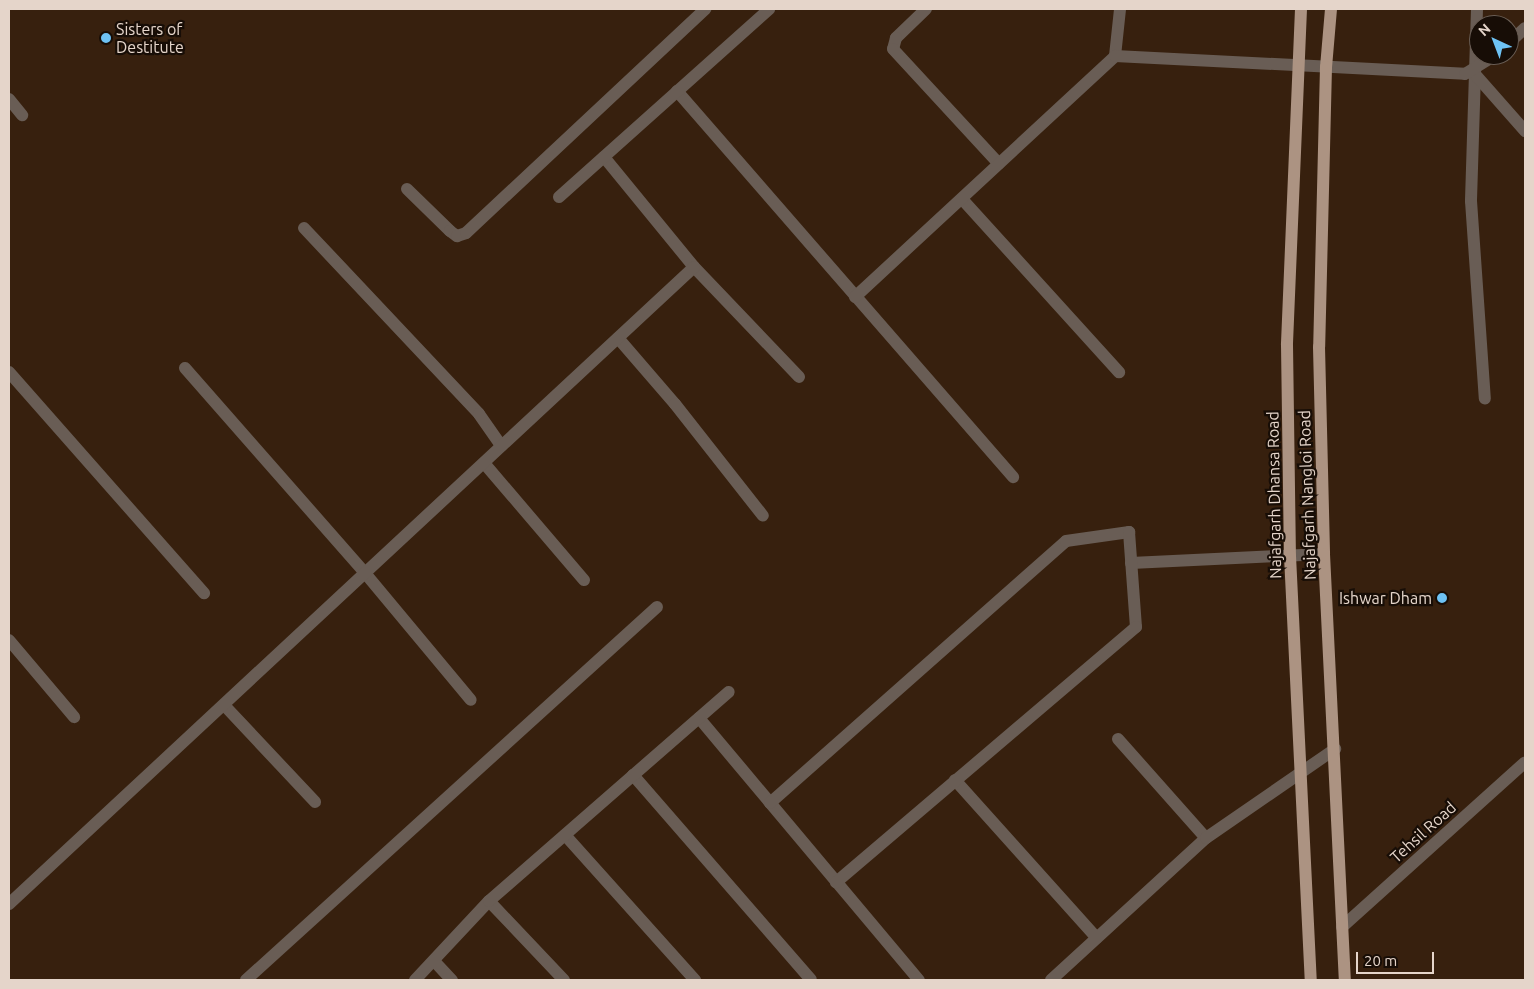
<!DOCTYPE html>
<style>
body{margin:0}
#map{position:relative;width:1534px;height:989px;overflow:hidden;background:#37200e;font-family:Ubuntu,sans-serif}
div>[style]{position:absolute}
.street>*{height:12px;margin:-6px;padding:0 6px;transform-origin:6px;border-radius:6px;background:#695d55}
.primary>*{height:12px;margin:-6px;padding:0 6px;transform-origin:6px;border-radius:6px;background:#ac9382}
.dots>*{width:14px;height:14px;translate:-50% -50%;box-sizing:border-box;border:2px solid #170d06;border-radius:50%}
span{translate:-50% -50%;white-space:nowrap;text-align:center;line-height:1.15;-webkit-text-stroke:4.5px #170d06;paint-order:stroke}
.poi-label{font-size:16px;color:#e5d5ca}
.left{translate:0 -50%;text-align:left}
.right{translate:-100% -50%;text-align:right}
.street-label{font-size:16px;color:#e5d5ca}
.frame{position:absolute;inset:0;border:10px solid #e5d5ca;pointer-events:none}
.north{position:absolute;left:1469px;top:15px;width:50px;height:50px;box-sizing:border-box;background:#170d06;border:1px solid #695d54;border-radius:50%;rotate:317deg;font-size:14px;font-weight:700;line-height:20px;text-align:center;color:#e5d5ca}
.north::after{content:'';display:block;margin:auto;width:18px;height:22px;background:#6ec2f4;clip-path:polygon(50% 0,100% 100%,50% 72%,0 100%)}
.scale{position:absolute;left:1356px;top:952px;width:78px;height:22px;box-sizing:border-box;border:2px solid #e5d5ca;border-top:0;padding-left:6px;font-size:15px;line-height:18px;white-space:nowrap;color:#e5d5ca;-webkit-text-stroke:4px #170d06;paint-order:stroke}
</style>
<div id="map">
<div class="street">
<div style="left:926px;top:9px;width:42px;rotate:136deg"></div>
<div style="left:896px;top:38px;width:11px;rotate:105deg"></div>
<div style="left:893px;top:49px;width:156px;rotate:47.3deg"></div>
<div style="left:1477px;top:9px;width:192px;rotate:91.8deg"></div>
<div style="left:1471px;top:201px;width:198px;rotate:86deg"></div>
<div style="left:1509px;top:43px;width:22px;rotate:-43deg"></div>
<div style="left:1115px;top:56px;width:47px;rotate:-83.9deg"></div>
<div style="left:1473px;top:72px;width:79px;rotate:48.6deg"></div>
<div style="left:677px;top:91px;width:512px;rotate:48.96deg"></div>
<div style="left:9px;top:99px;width:21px;rotate:51deg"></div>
<div style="left:604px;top:157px;width:142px;rotate:50.7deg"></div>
<div style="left:694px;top:267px;width:152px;rotate:46.3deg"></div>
<div style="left:407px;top:189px;width:60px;rotate:44.3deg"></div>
<div style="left:450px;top:231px;width:9px;rotate:36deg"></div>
<div style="left:457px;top:236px;width:9px;rotate:-18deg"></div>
<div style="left:466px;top:233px;width:328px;rotate:-43.1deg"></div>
<div style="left:559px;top:197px;width:282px;rotate:-41.8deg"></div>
<div style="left:962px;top:199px;width:234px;rotate:47.8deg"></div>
<div style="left:304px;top:228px;width:255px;rotate:46.7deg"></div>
<div style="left:479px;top:414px;width:39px;rotate:55deg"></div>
<div style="left:855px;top:297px;width:355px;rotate:-42.8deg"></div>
<div style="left:1115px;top:56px;width:350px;rotate:2.9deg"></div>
<div style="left:1465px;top:74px;width:36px;rotate:-32deg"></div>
<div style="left:618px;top:338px;width:87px;rotate:49.2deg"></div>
<div style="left:675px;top:404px;width:142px;rotate:51.8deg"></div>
<div style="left:185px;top:368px;width:273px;rotate:48.7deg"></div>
<div style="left:365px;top:573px;width:165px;rotate:50.2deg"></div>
<div style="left:9px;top:372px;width:295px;rotate:48.6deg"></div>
<div style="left:484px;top:463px;width:154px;rotate:49.5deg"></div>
<div style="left:1131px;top:563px;width:193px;rotate:-2.7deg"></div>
<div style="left:9px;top:640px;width:101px;rotate:49.8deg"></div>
<div style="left:224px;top:705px;width:133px;rotate:46.8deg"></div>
<div style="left:699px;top:718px;width:342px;rotate:50deg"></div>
<div style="left:1118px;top:739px;width:132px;rotate:48.4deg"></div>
<div style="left:633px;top:775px;width:271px;rotate:49deg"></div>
<div style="left:955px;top:780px;width:212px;rotate:48.1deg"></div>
<div style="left:770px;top:803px;width:395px;rotate:-41.5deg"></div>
<div style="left:1066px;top:541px;width:64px;rotate:-8.1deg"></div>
<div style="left:1129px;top:532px;width:95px;rotate:85.8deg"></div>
<div style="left:1136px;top:627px;width:394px;rotate:139.6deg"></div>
<div style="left:565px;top:835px;width:195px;rotate:48.1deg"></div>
<div style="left:489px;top:901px;width:109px;rotate:46.5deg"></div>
<div style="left:9px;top:904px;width:935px;rotate:-42.92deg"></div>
<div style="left:1342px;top:927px;width:246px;rotate:-42deg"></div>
<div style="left:435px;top:962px;width:25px;rotate:47deg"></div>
<div style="left:246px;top:980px;width:555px;rotate:-42.23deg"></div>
<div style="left:415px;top:980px;width:108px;rotate:-46.9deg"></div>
<div style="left:489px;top:901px;width:318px;rotate:-41.1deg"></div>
<div style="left:1051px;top:980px;width:210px;rotate:-42.5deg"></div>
<div style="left:1206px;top:838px;width:157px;rotate:-34.6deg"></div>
</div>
<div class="primary">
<div style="left:1301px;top:9px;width:336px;rotate:92.4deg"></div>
<div style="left:1287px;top:345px;width:211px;rotate:89.2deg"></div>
<div style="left:1290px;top:556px;width:425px;rotate:87.2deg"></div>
<div style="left:1331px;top:9px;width:58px;rotate:94.9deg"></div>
<div style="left:1326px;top:67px;width:280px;rotate:91.4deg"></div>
<div style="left:1319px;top:347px;width:207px;rotate:88.6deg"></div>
<div style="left:1324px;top:554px;width:427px;rotate:87.2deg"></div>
</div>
<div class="dots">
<div style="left:106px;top:38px;background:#6ec2f4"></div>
<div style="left:1442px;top:598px;background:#6ec2f4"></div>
</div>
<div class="poi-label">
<span class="left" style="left:116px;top:38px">Sisters of<br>Destitute</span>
<span class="right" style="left:1432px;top:598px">Ishwar Dham</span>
</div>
<div class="street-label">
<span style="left:1274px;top:495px;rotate:-91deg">Najafgarh Dhansa Road</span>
<span style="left:1307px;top:495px;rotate:-92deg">Najafgarh Nangloi Road</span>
<span style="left:1423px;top:832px;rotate:-42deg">Tehsil Road</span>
</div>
<div class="frame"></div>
<div class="north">N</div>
<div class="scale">20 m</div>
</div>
